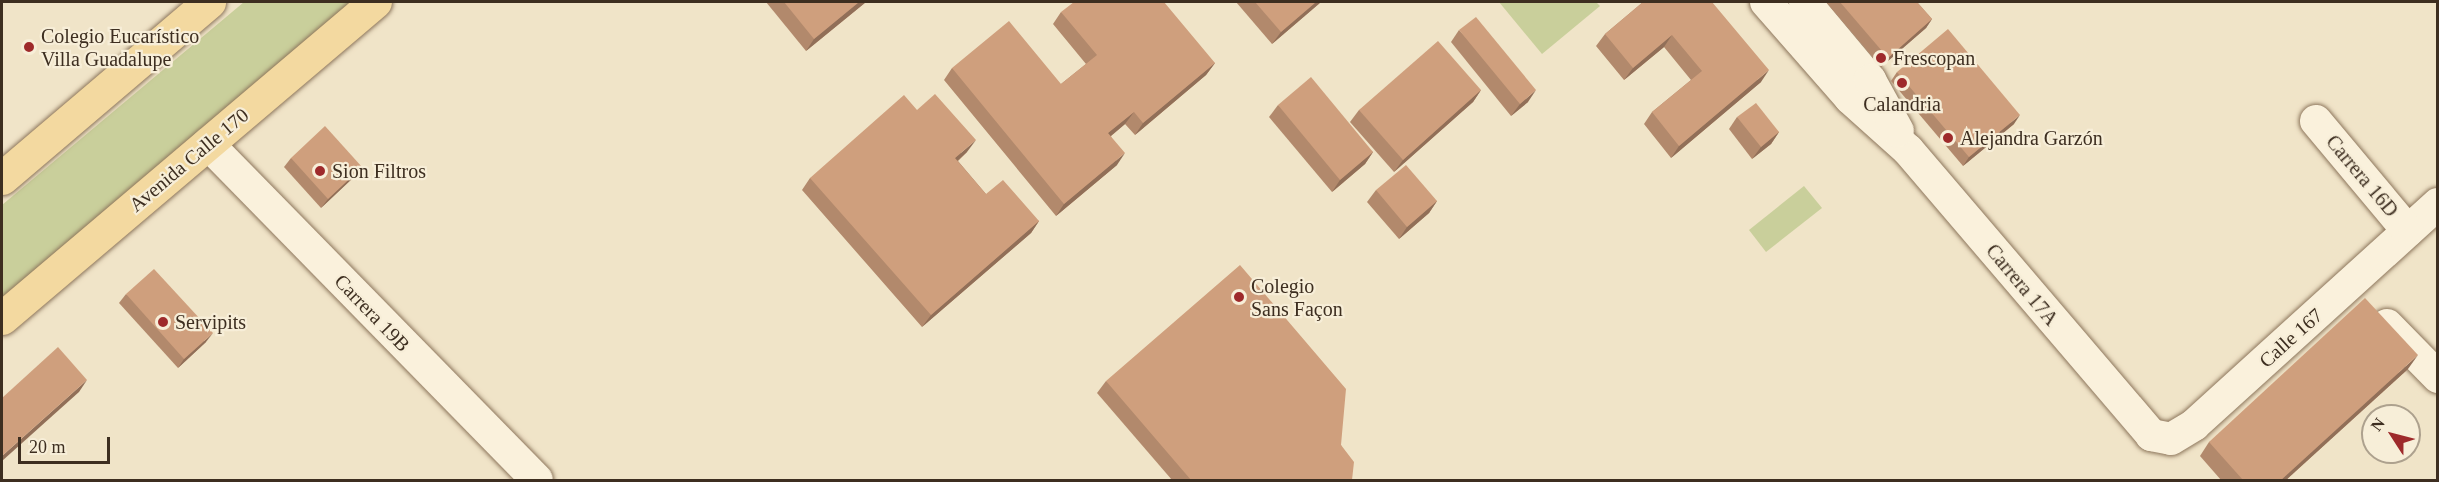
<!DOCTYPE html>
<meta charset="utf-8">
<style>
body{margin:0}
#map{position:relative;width:2439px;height:482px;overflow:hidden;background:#f0e4c8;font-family:"Times New Roman",serif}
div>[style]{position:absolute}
.green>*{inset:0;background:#c9cf9b}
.roads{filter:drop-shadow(0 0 2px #8d765c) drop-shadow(0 0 2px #8d765c)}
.minor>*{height:32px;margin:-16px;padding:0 16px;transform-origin:16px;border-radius:16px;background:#faf1dc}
.major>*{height:33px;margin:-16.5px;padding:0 16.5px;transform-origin:16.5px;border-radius:16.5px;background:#f3d9a0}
.wall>*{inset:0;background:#b2896c}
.shaded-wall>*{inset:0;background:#916f58}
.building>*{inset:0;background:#cf9f7d}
.dots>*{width:16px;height:16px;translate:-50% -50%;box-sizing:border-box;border:3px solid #f7eed8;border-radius:50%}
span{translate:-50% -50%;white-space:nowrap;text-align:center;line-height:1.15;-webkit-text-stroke:4.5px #f7eed8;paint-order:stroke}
.poi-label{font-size:20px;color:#3d2e20}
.left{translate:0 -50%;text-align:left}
.street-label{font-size:20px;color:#3d2e20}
.frame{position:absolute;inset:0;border:3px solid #3d2e20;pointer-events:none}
.north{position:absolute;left:2361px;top:404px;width:60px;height:60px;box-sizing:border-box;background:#f7eed8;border:2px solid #ada18e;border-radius:50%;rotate:306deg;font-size:16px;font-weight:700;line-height:24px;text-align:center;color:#3d2e20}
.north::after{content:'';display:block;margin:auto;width:21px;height:27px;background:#9e2a2b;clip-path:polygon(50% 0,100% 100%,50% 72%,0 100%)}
.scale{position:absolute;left:18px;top:437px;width:92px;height:27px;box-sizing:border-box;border:3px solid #3d2e20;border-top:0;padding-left:8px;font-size:18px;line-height:21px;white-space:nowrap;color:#3d2e20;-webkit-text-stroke:4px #f7eed8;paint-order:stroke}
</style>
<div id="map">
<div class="green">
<div style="clip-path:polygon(244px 2px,355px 2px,2px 301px,2px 205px)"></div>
<div style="clip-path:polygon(1499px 2px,1596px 2px,1600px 6px,1542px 54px)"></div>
<div style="clip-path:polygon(1804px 186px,1822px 208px,1766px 252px,1749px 230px)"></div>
</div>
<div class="roads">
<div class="minor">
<div style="left:1766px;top:2px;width:128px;rotate:48.8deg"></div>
<div style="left:1850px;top:98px;width:78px;rotate:41.9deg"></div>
<div style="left:1908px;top:150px;width:375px;rotate:49.5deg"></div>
<div style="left:2151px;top:435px;width:20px;rotate:11deg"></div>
<div style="left:2171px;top:439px;width:27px;rotate:-31deg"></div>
<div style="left:2194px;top:425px;width:329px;rotate:-42.2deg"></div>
<div style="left:1805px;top:2px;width:102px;rotate:50.2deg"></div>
<div style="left:1870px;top:80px;width:58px;rotate:61.2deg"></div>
<div style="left:2316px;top:121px;width:143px;rotate:50.1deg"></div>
<div style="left:208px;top:144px;width:470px;rotate:45.6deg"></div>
<div style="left:2387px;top:325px;width:73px;rotate:45.6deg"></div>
</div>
<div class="major">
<div style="left:2px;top:178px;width:272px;rotate:-40.4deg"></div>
<div style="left:2px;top:318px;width:489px;rotate:-40.3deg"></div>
</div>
</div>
<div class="wall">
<div style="clip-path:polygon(766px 2px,866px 2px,806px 51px)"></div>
<div style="clip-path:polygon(1236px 2px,1321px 2px,1272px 44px)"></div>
<div style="clip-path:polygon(1643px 2px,1761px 82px,1671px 158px,1644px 124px,1652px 112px,1691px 80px,1664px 47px,1624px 80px,1596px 46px,1605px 34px)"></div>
<div style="clip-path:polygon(1826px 2px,1917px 2px,1932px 19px,1926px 28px,1881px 67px)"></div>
<div style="clip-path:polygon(1061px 12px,1215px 63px,1206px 75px,1135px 135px,1125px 124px,1111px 136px,1117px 165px,1056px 216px,944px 80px,952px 68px,1061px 84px,1086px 64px,1053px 24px)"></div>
<div style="clip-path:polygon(1459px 30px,1528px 102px,1511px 116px,1451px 42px)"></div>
<div style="clip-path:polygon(1897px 72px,2014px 124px,1963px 166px,1891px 81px)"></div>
<div style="clip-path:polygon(1481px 90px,1473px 102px,1394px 172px,1350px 122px,1359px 110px)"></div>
<div style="clip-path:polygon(1278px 105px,1373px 152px,1365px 164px,1332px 192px,1269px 117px)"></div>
<div style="clip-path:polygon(1737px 117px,1779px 132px,1771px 144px,1752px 159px,1729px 129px)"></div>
<div style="clip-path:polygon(967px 152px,958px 161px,986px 194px,1039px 221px,1031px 233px,922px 327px,802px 190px,810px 178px)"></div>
<div style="clip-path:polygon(291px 158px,362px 167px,355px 176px,321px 208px,284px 167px)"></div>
<div style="clip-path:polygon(1376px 190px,1437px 201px,1429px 213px,1399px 239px,1367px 202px)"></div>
<div style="clip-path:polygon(126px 294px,206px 342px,178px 368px,119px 303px)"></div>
<div style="clip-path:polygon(2408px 369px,2286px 480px,2221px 480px,2200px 456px,2209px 442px)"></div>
<div style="clip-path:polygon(1106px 381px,1341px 445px,1352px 480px,1172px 480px,1097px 393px)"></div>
</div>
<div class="shaded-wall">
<div style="clip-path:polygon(859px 2px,866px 2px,806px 51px,814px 39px)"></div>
<div style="clip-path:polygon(1316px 2px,1321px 2px,1272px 44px,1281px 32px)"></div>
<div style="clip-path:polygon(1932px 19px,1926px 28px,1881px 67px,1888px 58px)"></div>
<div style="clip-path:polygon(1672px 35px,1664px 47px,1624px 80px,1633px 68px)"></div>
<div style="clip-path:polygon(1215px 63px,1206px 75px,1135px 135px,1143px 123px)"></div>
<div style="clip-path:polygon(1769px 70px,1761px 82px,1671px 158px,1679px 146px)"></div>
<div style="clip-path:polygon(1481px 90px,1473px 102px,1394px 172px,1403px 160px)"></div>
<div style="clip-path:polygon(1536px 90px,1528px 102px,1511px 116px,1520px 104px)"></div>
<div style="clip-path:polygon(1134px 112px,1125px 124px,1100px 145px,1108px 133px)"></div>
<div style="clip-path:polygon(2020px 115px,2014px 124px,1963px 166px,1969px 157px)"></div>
<div style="clip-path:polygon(1779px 132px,1771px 144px,1752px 159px,1761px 147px)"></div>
<div style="clip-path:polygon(976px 140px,967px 152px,947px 170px,955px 158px)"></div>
<div style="clip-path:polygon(1373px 152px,1365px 164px,1332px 192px,1340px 180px)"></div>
<div style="clip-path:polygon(1125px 153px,1117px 165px,1056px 216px,1064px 204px)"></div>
<div style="clip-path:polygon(362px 167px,355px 176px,321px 208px,328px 199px)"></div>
<div style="clip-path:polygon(1437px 201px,1429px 213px,1399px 239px,1407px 227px)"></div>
<div style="clip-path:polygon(1039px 221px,1031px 233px,922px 327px,931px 315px)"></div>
<div style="clip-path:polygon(213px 333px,206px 342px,178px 368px,184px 359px)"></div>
<div style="clip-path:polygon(2418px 355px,2408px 369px,2286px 480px,2281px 480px)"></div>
<div style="clip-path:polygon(87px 380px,79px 392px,2px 461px,2px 456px)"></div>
</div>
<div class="building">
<div style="clip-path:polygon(784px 2px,859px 2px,814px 39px)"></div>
<div style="clip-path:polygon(1074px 2px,1164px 2px,1215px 63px,1143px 123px,1134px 112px,1108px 133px,1125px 153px,1064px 204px,952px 68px,1009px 21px,1061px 84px,1097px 55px,1061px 12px)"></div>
<div style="clip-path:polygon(1255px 2px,1316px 2px,1281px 32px)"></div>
<div style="clip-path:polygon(1643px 2px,1712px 2px,1769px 70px,1679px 146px,1652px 112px,1702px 71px,1672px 35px,1633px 68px,1605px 34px)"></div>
<div style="clip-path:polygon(1840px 2px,1917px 2px,1932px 19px,1888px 58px)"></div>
<div style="clip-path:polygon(1476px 17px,1536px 90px,1520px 104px,1459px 30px)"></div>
<div style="clip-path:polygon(1948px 29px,2020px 115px,1969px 157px,1897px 72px)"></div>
<div style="clip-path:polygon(1438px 41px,1481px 90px,1403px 160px,1359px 110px)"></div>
<div style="clip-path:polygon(1311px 77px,1373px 152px,1340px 180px,1278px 105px)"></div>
<div style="clip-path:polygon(935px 94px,976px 140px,955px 158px,986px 194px,1003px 180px,1039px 221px,931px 315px,810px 178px,904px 95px,917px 110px)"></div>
<div style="clip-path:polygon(1756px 103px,1779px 132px,1761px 147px,1737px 117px)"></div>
<div style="clip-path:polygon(325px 126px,362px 167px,328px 199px,291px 158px)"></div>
<div style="clip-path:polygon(1406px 165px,1437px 201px,1407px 227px,1376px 190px)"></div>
<div style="clip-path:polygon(1240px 265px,1346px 389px,1341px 445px,1354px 462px,1352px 480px,1191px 480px,1106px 381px)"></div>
<div style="clip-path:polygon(154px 269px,213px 333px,184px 359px,126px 294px)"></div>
<div style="clip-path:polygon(2365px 298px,2418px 355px,2281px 480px,2243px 480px,2209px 442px)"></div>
<div style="clip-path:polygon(58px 347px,87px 380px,2px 456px,2px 398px)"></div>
</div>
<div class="dots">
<div style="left:29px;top:47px;background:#9e2a2b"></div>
<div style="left:1881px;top:58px;background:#9e2a2b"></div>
<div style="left:1902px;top:83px;background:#9e2a2b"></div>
<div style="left:1948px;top:138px;background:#9e2a2b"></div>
<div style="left:320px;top:171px;background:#9e2a2b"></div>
<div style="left:1239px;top:297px;background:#9e2a2b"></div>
<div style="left:163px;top:322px;background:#9e2a2b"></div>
</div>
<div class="poi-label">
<span class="left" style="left:41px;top:48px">Colegio Eucarístico<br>Villa Guadalupe</span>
<span class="left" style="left:1893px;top:58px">Frescopan</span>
<span style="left:1902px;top:104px">Calandria</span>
<span class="left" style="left:1960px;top:138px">Alejandra Garzón</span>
<span class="left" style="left:332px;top:171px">Sion Filtros</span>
<span class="left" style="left:1251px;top:298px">Colegio<br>Sans Façon</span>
<span class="left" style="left:175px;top:322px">Servipits</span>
</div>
<div class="street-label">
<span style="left:189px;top:160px;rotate:-40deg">Avenida Calle 170</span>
<span style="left:2362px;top:176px;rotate:50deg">Carrera 16D</span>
<span style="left:2022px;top:285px;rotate:50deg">Carrera 17A</span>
<span style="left:372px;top:313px;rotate:46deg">Carrera 19B</span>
<span style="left:2291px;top:338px;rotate:-42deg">Calle 167</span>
</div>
<div class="frame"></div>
<div class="north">N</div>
<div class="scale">20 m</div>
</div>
